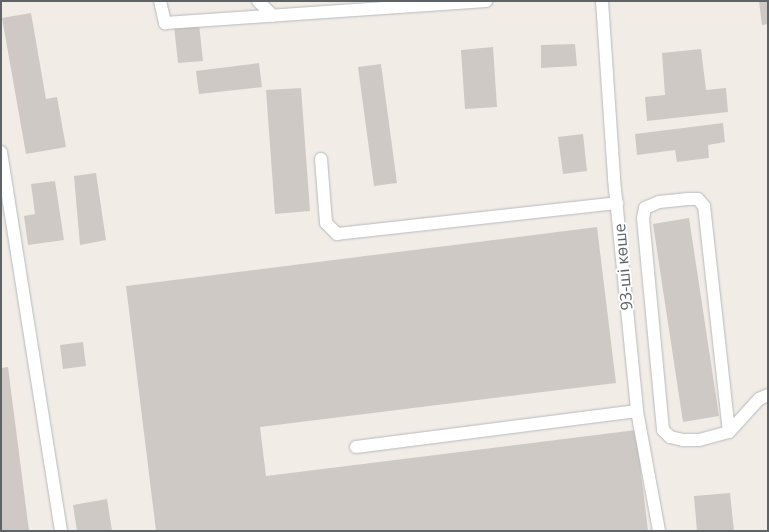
<!DOCTYPE html>
<meta charset="utf-8">
<style>
body{margin:0}
#map{position:relative;width:769px;height:532px;overflow:hidden;background:#f1ece6;font-family:"Open Sans",sans-serif}
div>[style]{position:absolute}
.building>*{inset:0;background:#cec9c4}
.roads{filter:drop-shadow(0 0 1px #b6babd) drop-shadow(0 0 1px #b6babd)}
.minor>*{height:12px;margin:-6px;padding:0 6px;transform-origin:6px;border-radius:6px;background:#fff}
span{translate:-50% -50%;white-space:nowrap;text-align:center;line-height:1.15;-webkit-text-stroke:4px #fff;paint-order:stroke}
.street-label{font-size:16px;color:#5d6367}
.frame{position:absolute;inset:0;border:2px solid #5d6367;pointer-events:none}
</style>
<div id="map">
<div class="building">
<div style="clip-path:polygon(759px 1px,768px 1px,768px 24px,762px 25px)"></div>
<div style="clip-path:polygon(31px 13px,46px 99px,57px 97px,66px 147px,26px 154px,2px 18px)"></div>
<div style="clip-path:polygon(199px 24px,203px 61px,178px 63px,174px 26px)"></div>
<div style="clip-path:polygon(575px 44px,577px 66px,541px 68px,541px 45px)"></div>
<div style="clip-path:polygon(493px 47px,497px 107px,465px 109px,461px 50px)"></div>
<div style="clip-path:polygon(701px 49px,706px 90px,726px 88px,728px 112px,647px 121px,645px 97px,665px 95px,662px 53px)"></div>
<div style="clip-path:polygon(259px 63px,262px 87px,199px 94px,196px 71px)"></div>
<div style="clip-path:polygon(381px 64px,397px 183px,374px 186px,358px 67px)"></div>
<div style="clip-path:polygon(301px 88px,310px 211px,275px 214px,266px 90px)"></div>
<div style="clip-path:polygon(723px 123px,725px 142px,708px 145px,709px 158px,677px 162px,675px 150px,637px 155px,635px 134px)"></div>
<div style="clip-path:polygon(583px 134px,587px 171px,563px 174px,558px 137px)"></div>
<div style="clip-path:polygon(96px 173px,106px 240px,80px 245px,74px 176px)"></div>
<div style="clip-path:polygon(55px 181px,64px 240px,28px 245px,24px 216px,35px 214px,31px 184px)"></div>
<div style="clip-path:polygon(689px 218px,719px 416px,683px 422px,653px 224px)"></div>
<div style="clip-path:polygon(597px 227px,616px 383px,260px 427px,266px 476px,636px 430px,648px 531px,156px 531px,126px 286px)"></div>
<div style="clip-path:polygon(83px 342px,86px 366px,63px 369px,60px 345px)"></div>
<div style="clip-path:polygon(8px 367px,29px 531px,1px 531px,1px 368px)"></div>
<div style="clip-path:polygon(730px 493px,734px 531px,697px 531px,694px 496px)"></div>
<div style="clip-path:polygon(107px 499px,112px 531px,77px 531px,73px 505px)"></div>
</div>
<div class="roads">
<div class="minor">
<div style="left:160px;top:1px;width:23px;rotate:77deg"></div>
<div style="left:165px;top:23px;width:322px;rotate:-3.9deg"></div>
<div style="left:258px;top:1px;width:21px;rotate:45deg"></div>
<div style="left:602px;top:1px;width:178px;rotate:86.1deg"></div>
<div style="left:614px;top:179px;width:233px;rotate:84.3deg"></div>
<div style="left:637px;top:411px;width:122px;rotate:79.6deg"></div>
<div style="left:1px;top:152px;width:384px;rotate:81deg"></div>
<div style="left:321px;top:159px;width:64px;rotate:85.5deg"></div>
<div style="left:326px;top:223px;width:16px;rotate:45deg"></div>
<div style="left:337px;top:234px;width:282px;rotate:-6.3deg"></div>
<div style="left:729px;top:432px;width:227px;rotate:-96.3deg"></div>
<div style="left:704px;top:206px;width:9px;rotate:-131deg"></div>
<div style="left:698px;top:199px;width:10px;rotate:180deg"></div>
<div style="left:688px;top:199px;width:29px;rotate:174deg"></div>
<div style="left:659px;top:202px;width:15px;rotate:157deg"></div>
<div style="left:645px;top:208px;width:10px;rotate:101deg"></div>
<div style="left:643px;top:218px;width:213px;rotate:84.6deg"></div>
<div style="left:663px;top:430px;width:10px;rotate:45deg"></div>
<div style="left:670px;top:437px;width:13px;rotate:13deg"></div>
<div style="left:683px;top:440px;width:16px"></div>
<div style="left:699px;top:440px;width:31px;rotate:-15deg"></div>
<div style="left:729px;top:432px;width:45px;rotate:-47.7deg"></div>
<div style="left:759px;top:399px;width:10px;rotate:-24deg"></div>
<div style="left:356px;top:447px;width:283px;rotate:-7.3deg"></div>
</div>
</div>
<div class="street-label">
<span style="left:623px;top:267px;rotate:-95deg">93-ші көше</span>
</div>
<div class="frame"></div>
</div>
